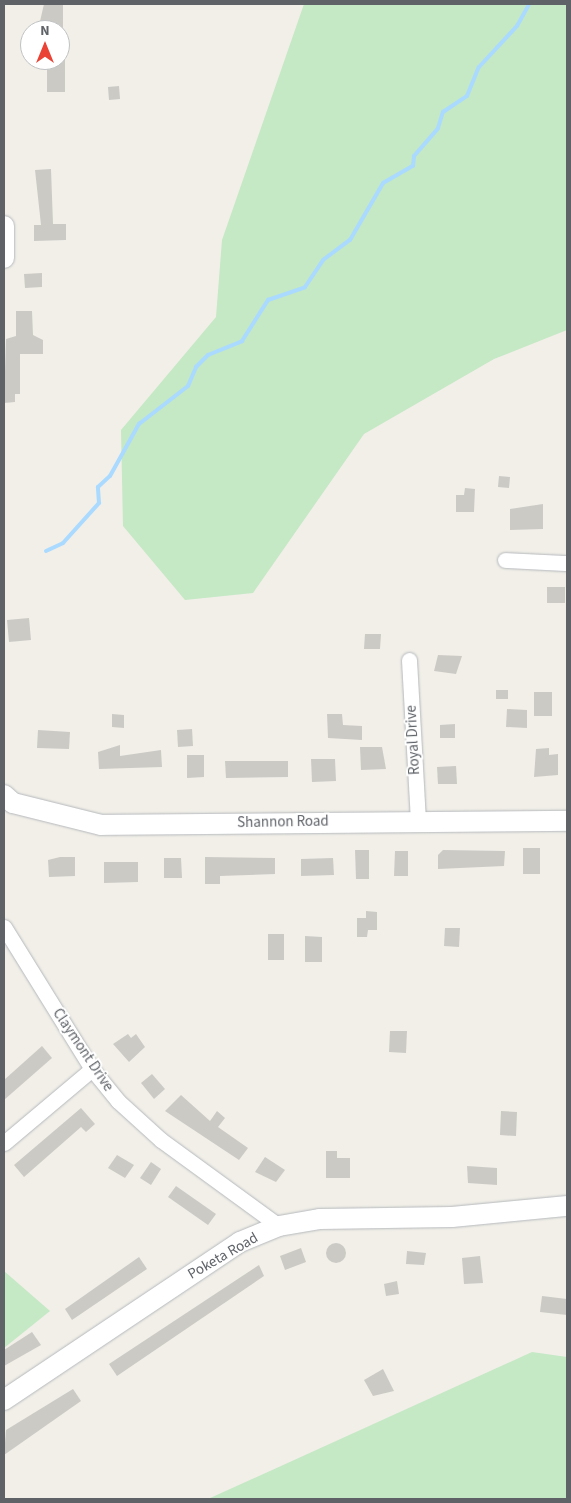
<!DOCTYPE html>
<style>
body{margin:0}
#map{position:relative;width:571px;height:1503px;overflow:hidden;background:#f1efe8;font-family:"Source Sans 3",sans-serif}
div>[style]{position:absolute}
.green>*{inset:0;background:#c5e8c5}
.stream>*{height:4px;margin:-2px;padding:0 2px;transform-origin:2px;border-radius:2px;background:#aadaff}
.building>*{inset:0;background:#cccac5}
.round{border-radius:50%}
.roads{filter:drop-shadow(0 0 1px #b5b8bc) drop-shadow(0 0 1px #b5b8bc)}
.street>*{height:15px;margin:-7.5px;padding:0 7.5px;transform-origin:7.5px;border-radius:7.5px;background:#fff}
.secondary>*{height:20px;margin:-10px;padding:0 10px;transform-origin:10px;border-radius:10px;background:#fff}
span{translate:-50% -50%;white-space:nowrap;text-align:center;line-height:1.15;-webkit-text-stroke:4px #fff;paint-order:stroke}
.street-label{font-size:15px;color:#5f6368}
.frame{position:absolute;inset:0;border:5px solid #5f6368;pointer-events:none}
.north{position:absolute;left:20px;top:20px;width:50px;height:50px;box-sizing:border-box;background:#fff;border:1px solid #bfc1c3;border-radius:50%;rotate:0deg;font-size:14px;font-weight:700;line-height:20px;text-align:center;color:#5f6368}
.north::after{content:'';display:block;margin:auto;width:18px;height:22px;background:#ea4335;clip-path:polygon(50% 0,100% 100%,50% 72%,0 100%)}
</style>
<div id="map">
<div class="green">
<div style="clip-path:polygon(304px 4px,567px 4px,567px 330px,494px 359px,364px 434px,253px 593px,185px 600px,123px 526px,121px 430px,216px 317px,222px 240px)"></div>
<div style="clip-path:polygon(4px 1271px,50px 1311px,4px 1348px)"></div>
<div style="clip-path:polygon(532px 1352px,567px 1357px,567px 1499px,208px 1499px)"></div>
</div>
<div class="stream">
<div style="left:46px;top:551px;width:19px;rotate:-25deg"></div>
<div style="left:63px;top:543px;width:54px;rotate:-48deg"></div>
<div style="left:99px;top:503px;width:16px;rotate:-94deg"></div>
<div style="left:98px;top:487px;width:16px;rotate:-43deg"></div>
<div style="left:110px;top:476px;width:60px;rotate:-60.9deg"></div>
<div style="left:139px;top:424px;width:62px;rotate:-37.8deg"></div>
<div style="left:188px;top:386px;width:21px;rotate:-67deg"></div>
<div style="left:196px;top:367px;width:17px;rotate:-45deg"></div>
<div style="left:208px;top:355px;width:37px;rotate:-22deg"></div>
<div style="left:242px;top:341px;width:49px;rotate:-57.6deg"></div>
<div style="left:268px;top:300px;width:39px;rotate:-19deg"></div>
<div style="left:305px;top:287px;width:32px;rotate:-56deg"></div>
<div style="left:323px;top:260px;width:34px;rotate:-37deg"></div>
<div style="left:350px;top:240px;width:66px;rotate:-59.9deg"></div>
<div style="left:383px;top:183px;width:34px;rotate:-30deg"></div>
<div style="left:413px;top:166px;width:10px;rotate:-84deg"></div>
<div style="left:414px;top:156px;width:37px;rotate:-49deg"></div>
<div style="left:438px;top:128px;width:17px;rotate:-73deg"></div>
<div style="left:443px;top:112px;width:29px;rotate:-34deg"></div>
<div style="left:467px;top:96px;width:31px;rotate:-68deg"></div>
<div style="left:479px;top:67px;width:56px;rotate:-47.2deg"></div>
<div style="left:517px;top:26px;width:25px;rotate:-61deg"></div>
</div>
<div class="building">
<div style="clip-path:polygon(44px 4px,63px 4px,63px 30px,38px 30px)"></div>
<div style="clip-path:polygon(47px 60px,65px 60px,65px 92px,47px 92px)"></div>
<div style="clip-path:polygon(119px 86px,120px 99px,109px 100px,108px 87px)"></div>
<div style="clip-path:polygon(51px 169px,53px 224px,66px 224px,66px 240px,34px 241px,34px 225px,41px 225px,35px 170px)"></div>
<div style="clip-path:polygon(42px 273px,42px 287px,25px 288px,24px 274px)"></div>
<div style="clip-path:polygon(16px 311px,32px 311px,33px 335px,43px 340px,43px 354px,20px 354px,20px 394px,15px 394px,15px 402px,4px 403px,6px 339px,16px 336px)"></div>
<div style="clip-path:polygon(499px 476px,510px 477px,509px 488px,498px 487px)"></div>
<div style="clip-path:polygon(465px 488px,475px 489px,474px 512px,456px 512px,456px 495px,464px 495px)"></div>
<div style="clip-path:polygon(543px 504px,543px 529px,510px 530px,510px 509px)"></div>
<div style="clip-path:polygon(547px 587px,565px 587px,565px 603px,547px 603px)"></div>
<div style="clip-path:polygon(29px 618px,31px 640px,9px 642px,7px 620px)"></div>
<div style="clip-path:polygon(365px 634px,381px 634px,380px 649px,364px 649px)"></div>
<div style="clip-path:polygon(438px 655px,462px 656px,456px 674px,434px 671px)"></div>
<div style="clip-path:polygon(496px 690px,508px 690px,508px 699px,496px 699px)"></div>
<div style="clip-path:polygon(534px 692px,552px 692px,552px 716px,534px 716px)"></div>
<div style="clip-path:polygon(507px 709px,527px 710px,527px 728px,506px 727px)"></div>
<div style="clip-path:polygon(112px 714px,124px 715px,124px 728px,112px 727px)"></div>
<div style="clip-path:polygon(327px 714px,342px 714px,343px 725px,362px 726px,362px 740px,328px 738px)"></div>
<div style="clip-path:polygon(455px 724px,455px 738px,440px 738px,440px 725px)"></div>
<div style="clip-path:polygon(192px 729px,193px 746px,178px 747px,177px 730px)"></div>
<div style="clip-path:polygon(38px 730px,70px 732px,69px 749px,37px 748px)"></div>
<div style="clip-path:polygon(120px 745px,120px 756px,161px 750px,162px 767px,99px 769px,98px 752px)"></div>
<div style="clip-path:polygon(360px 747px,382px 747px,386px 769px,361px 770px)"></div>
<div style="clip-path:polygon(549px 748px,549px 755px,558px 754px,558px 775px,534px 777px,536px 749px)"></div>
<div style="clip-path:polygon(187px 755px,204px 755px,204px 777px,187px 778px)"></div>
<div style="clip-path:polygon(311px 759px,335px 759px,336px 781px,312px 782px)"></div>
<div style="clip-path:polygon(225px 761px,288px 761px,288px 777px,226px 778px)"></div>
<div style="clip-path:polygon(456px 766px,457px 784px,438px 784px,437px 767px)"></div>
<div style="clip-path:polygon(523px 848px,540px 848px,540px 874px,523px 874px)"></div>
<div style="clip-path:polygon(355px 850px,369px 850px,369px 879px,356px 879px)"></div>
<div style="clip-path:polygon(443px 850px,505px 851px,504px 866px,438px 869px,438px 855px)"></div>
<div style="clip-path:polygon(395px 851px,408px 851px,408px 876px,394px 876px)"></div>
<div style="clip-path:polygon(60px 857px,75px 857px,75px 876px,49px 877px,48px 860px)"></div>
<div style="clip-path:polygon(205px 857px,275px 858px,275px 874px,220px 876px,220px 884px,205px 884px)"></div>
<div style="clip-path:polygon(164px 858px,181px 858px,182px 878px,164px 878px)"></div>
<div style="clip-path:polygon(333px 858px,334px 875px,301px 876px,301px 859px)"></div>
<div style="clip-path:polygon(104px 862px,138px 862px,138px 882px,104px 883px)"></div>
<div style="clip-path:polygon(366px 911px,377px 912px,377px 930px,368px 930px,367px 937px,357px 937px,357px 918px,366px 918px)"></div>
<div style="clip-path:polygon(445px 928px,460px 928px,459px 947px,444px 946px)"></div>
<div style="clip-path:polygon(268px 934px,284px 934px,284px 960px,268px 960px)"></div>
<div style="clip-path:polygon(305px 936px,322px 937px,322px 962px,305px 962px)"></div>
<div style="clip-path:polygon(390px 1031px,407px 1031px,406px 1053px,389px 1052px)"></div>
<div style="clip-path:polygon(128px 1034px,131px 1038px,136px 1034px,145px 1047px,129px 1062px,113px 1044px)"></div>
<div style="clip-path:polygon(42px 1046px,52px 1058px,4px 1100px,4px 1080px)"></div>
<div style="clip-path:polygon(152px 1074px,165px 1089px,154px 1099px,141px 1083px)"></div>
<div style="clip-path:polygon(181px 1095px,210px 1121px,217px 1111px,225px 1118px,218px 1127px,248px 1148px,239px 1160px,165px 1111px)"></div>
<div style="clip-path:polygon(81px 1108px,95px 1124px,86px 1132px,81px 1127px,24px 1177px,14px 1165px)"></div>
<div style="clip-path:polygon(501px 1111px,517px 1112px,516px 1136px,500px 1135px)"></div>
<div style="clip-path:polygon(326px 1151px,337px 1151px,337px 1158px,350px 1158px,350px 1178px,326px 1178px)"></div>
<div style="clip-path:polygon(117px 1155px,134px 1165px,125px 1178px,108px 1168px)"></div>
<div style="clip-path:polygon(265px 1157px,285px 1170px,276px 1182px,255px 1172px)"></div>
<div style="clip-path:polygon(151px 1162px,161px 1169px,151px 1185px,140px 1178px)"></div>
<div style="clip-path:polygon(467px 1166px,497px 1168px,497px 1185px,468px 1183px)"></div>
<div style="clip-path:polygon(176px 1186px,216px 1214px,208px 1225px,168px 1197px)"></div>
<div class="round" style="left:326px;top:1243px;width:20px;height:20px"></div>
<div style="clip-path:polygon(301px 1248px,306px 1262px,285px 1270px,280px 1256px)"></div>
<div style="clip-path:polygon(407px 1251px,426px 1253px,424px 1265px,406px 1264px)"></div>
<div style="clip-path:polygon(480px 1256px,483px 1283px,464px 1284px,462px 1258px)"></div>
<div style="clip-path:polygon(139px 1257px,147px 1269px,72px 1320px,65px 1309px)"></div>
<div style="clip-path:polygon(259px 1265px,264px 1276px,117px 1376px,109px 1364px)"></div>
<div style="clip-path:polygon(397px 1281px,399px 1294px,386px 1296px,384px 1284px)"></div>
<div style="clip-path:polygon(542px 1296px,567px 1299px,567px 1315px,540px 1312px)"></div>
<div style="clip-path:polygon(32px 1332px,41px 1345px,4px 1366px,4px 1350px)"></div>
<div style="clip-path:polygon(383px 1369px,394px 1391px,373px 1396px,364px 1380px)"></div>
<div style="clip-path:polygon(73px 1389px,81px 1401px,4px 1455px,6px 1430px)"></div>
</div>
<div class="roads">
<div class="street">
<div style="left:505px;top:560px;width:62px;rotate:2.8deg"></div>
<div style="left:409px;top:660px;width:160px;rotate:86.8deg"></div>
<div style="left:4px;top:927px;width:167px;rotate:58.2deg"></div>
<div style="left:92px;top:1069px;width:41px;rotate:50.9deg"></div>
<div style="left:118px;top:1101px;width:58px;rotate:42.2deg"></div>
<div style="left:161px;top:1140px;width:146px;rotate:36.1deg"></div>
<div style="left:4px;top:1143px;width:115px;rotate:-40.1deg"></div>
</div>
<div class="secondary">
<div style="left:4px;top:226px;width:32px;rotate:90deg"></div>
<div style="left:4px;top:795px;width:12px;rotate:42deg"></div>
<div style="left:13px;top:803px;width:91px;rotate:14deg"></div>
<div style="left:101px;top:825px;width:466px;rotate:-0.5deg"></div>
<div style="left:4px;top:1400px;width:284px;rotate:-33.8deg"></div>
<div style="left:240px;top:1242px;width:42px;rotate:-22.3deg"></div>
<div style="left:279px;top:1226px;width:42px;rotate:-9.7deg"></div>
<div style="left:320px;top:1219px;width:132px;rotate:-0.9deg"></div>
<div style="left:452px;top:1217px;width:116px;rotate:-5.5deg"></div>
</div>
</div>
<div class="street-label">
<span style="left:413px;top:740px;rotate:-93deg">Royal Drive</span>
<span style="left:283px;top:822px;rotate:-1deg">Shannon Road</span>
<span style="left:83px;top:1050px;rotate:56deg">Claymont Drive</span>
<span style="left:223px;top:1256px;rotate:-30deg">Poketa Road</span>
</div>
<div class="frame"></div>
<div class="north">N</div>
</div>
